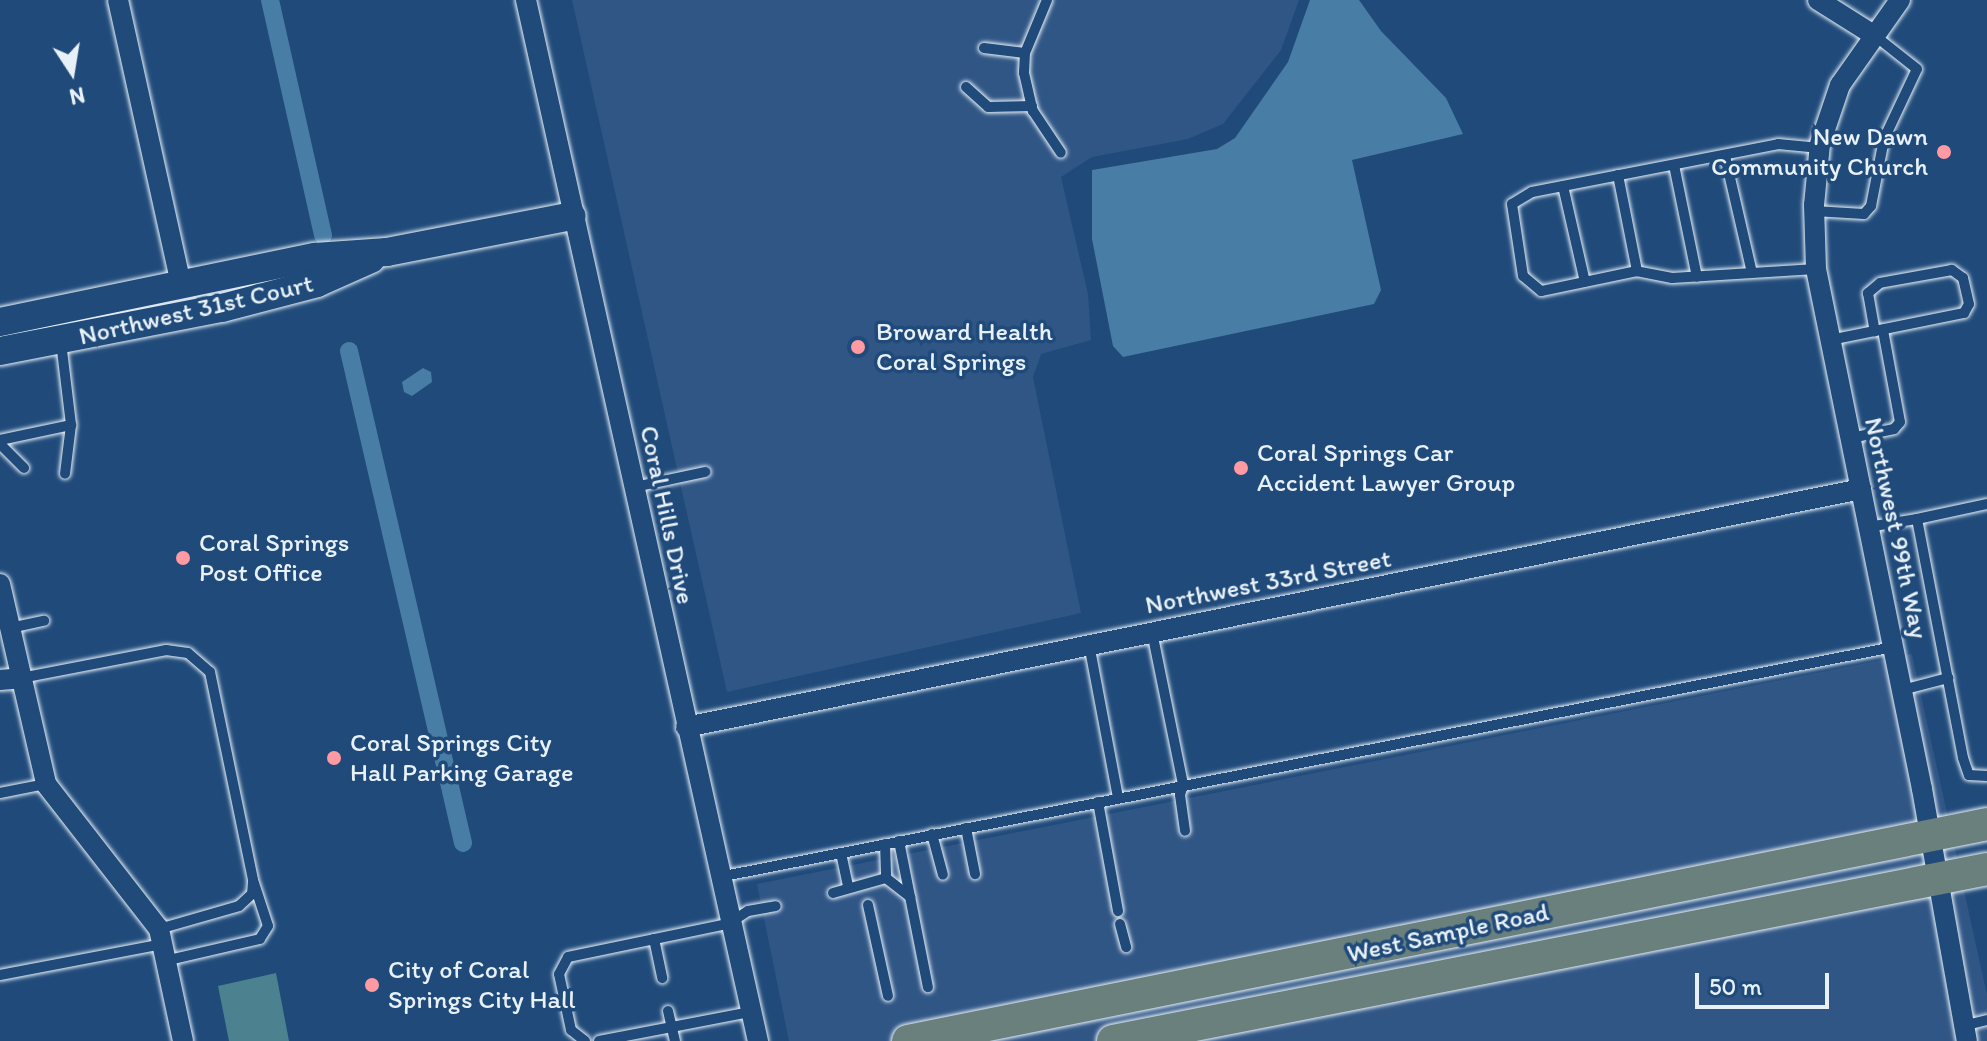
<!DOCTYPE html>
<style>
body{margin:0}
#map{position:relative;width:1987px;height:1041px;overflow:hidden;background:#1f4a7a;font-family:Itim,sans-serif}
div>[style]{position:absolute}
.built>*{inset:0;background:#305686}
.green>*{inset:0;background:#4c828f}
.water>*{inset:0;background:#487da5}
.canal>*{height:18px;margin:-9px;padding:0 9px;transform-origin:9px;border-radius:9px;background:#487da5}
.roads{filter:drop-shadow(0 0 2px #e8f1f8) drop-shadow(0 0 2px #e8f1f8)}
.lane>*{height:10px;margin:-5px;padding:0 5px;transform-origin:5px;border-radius:5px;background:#1f4a7a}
.street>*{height:20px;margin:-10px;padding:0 10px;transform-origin:10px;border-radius:10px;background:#1f4a7a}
.secondary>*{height:28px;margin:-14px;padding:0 14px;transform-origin:14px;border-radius:14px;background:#1f4a7a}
.primary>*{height:32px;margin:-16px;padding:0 16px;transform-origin:16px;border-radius:16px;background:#6a807d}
.dots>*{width:22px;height:22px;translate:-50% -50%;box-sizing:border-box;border:4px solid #1f4a7a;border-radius:50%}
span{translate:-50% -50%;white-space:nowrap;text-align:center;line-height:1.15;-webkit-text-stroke:7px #1f4a7a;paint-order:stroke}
.poi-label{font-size:26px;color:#e8f1f8}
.right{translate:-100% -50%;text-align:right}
.left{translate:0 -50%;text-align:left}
.street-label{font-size:26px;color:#e8f1f8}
.north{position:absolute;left:32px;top:32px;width:80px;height:80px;-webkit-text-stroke:6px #1f4a7a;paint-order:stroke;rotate:168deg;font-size:22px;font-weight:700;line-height:32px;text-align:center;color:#e8f1f8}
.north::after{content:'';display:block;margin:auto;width:28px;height:36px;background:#e8f1f8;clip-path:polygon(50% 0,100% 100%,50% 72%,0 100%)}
.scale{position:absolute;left:1695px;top:973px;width:134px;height:36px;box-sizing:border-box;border:4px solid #e8f1f8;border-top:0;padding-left:10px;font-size:24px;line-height:28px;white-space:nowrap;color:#e8f1f8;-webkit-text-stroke:6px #1f4a7a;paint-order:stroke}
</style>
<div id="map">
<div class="built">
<div style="clip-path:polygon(572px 0,1299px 0,1281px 50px,1223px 124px,1188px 139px,1092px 157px,1061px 177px,1088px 294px,1091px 340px,1041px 354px,1033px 377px,1081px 613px,727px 692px)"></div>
<div style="clip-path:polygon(1912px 654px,1987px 995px,1987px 1041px,789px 1041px,757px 884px)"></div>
</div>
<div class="green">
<div style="clip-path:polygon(276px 973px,289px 1041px,229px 1041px,218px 986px)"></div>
</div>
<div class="water">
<div style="clip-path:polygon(1310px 0,1359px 0,1381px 31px,1446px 98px,1463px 134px,1352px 160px,1381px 290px,1374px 304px,1123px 357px,1113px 346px,1092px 239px,1092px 170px,1217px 149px,1235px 138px,1288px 62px)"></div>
<div style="clip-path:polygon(423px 368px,431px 372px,432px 382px,412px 396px,404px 392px,402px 382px)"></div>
</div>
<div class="canal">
<div style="left:270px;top:0;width:241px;rotate:77.3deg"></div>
<div style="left:349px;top:351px;width:505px;rotate:76.95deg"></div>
</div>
<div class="roads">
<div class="lane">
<div style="left:1047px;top:0;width:57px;rotate:112.5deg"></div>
<div style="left:1025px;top:53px;width:20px;rotate:93deg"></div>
<div style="left:1024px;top:73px;width:39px;rotate:77deg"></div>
<div style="left:1033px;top:111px;width:50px;rotate:56.3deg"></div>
<div style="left:984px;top:48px;width:41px;rotate:7deg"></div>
<div style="left:966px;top:87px;width:30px;rotate:42deg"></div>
<div style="left:988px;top:107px;width:44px;rotate:-1.3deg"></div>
<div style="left:1725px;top:156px;width:120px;rotate:77deg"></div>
<div style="left:1674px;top:165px;width:114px;rotate:78.4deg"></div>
<div style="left:1618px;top:175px;width:98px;rotate:78.8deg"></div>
<div style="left:1563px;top:186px;width:98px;rotate:77.1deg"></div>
<div style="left:1814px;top:211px;width:50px;rotate:3.4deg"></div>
<div style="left:1864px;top:214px;width:11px;rotate:-49deg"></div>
<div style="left:1871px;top:206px;width:68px;rotate:-79deg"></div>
<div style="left:1884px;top:139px;width:77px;rotate:-64.8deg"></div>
<div style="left:1917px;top:69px;width:55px;rotate:-141.7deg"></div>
<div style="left:1816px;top:269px;width:144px;rotate:176.4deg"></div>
<div style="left:1672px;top:278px;width:36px;rotate:-169deg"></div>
<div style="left:1637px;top:271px;width:98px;rotate:168.2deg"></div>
<div style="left:1541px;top:291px;width:23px;rotate:-140deg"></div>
<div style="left:1523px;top:276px;width:73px;rotate:-98.7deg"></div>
<div style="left:1512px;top:204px;width:23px;rotate:-31deg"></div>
<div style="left:1532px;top:192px;width:251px;rotate:-11deg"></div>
<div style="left:1778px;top:144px;width:42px;rotate:5.4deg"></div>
<div style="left:1830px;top:340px;width:137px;rotate:-11.4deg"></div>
<div style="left:1964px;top:313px;width:10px;rotate:-61deg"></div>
<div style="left:1969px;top:304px;width:27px;rotate:-103deg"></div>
<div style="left:1963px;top:278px;width:14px;rotate:-144deg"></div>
<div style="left:1952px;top:270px;width:73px;rotate:169.8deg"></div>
<div style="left:1880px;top:283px;width:16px;rotate:140deg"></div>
<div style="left:1868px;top:293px;width:39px;rotate:80deg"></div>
<div style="left:61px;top:342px;width:84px;rotate:83.1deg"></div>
<div style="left:71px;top:425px;width:49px;rotate:97deg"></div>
<div style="left:1851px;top:438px;width:44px;rotate:-11.8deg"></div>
<div style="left:1894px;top:429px;width:9px;rotate:-49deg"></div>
<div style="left:1900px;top:422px;width:94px;rotate:-100.5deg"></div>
<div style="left:0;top:440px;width:73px;rotate:-11.9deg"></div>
<div style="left:0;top:444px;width:34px;rotate:45deg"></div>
<div style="left:634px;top:487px;width:73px;rotate:-11.9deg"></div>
<div style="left:1917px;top:519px;width:72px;rotate:-12.1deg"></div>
<div style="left:1868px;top:527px;width:50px;rotate:-9.3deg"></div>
<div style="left:1917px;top:519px;width:243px;rotate:79.1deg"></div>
<div style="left:1963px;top:758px;width:18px;rotate:71deg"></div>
<div style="left:1969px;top:775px;width:18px;rotate:3deg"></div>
<div style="left:10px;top:628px;width:35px;rotate:-12deg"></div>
<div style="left:1152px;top:632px;width:156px;rotate:78.5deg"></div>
<div style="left:1183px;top:785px;width:10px;rotate:107deg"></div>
<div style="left:1180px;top:795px;width:36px;rotate:82deg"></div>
<div style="left:1089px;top:644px;width:157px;rotate:79.3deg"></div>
<div style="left:21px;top:678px;width:148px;rotate:-10.9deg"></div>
<div style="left:166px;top:650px;width:22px;rotate:8deg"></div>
<div style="left:188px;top:653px;width:29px;rotate:41deg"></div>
<div style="left:210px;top:672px;width:212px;rotate:78.3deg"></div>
<div style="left:253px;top:880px;width:48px;rotate:71.9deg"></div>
<div style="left:268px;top:926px;width:15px;rotate:122deg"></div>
<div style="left:260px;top:939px;width:93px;rotate:167deg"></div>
<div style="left:1902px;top:690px;width:48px;rotate:-14.6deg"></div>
<div style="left:0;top:793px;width:47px;rotate:-11.1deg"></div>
<div style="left:1098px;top:802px;width:111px;rotate:79.6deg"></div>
<div style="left:966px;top:828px;width:47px;rotate:78.9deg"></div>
<div style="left:932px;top:834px;width:42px;rotate:75deg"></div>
<div style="left:899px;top:841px;width:149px;rotate:78.8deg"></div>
<div style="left:885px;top:844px;width:34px;rotate:88deg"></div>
<div style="left:841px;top:853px;width:35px;rotate:78deg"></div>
<div style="left:719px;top:877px;width:1197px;rotate:-11.08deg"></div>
<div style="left:833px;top:893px;width:55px;rotate:-15.8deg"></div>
<div style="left:886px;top:878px;width:31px;rotate:38deg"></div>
<div style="left:868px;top:905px;width:93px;rotate:77.6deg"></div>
<div style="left:1120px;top:924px;width:24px;rotate:75deg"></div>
<div style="left:159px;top:929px;width:83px;rotate:-16deg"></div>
<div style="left:239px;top:906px;width:18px;rotate:-43deg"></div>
<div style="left:252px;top:894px;width:12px;rotate:-85deg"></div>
<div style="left:654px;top:939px;width:40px;rotate:78deg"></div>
<div style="left:0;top:975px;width:165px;rotate:-10.8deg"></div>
<div style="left:668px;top:1011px;width:31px;rotate:77deg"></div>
<div style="left:1963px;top:1026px;width:25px;rotate:-14deg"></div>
<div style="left:585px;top:1041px;width:18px;rotate:-142deg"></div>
<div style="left:571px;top:1030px;width:57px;rotate:-102.1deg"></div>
<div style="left:559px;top:974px;width:19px;rotate:-62deg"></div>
<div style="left:568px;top:957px;width:163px;rotate:-11.7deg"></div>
<div style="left:728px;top:924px;width:24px;rotate:-33deg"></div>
<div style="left:748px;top:911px;width:28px;rotate:-10deg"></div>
<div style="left:599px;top:1041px;width:153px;rotate:-10.9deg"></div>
</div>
<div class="street">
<div style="left:118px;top:0;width:292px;rotate:77.5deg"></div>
<div style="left:526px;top:0;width:1067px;rotate:77.44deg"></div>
<div style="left:1818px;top:0;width:64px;rotate:32.2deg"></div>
<div style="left:1900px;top:0;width:104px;rotate:125.2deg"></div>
<div style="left:1840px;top:85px;width:62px;rotate:108.7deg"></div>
<div style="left:1820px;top:144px;width:61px;rotate:95.6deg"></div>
<div style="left:1814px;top:205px;width:64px;rotate:88.2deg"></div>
<div style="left:1816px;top:269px;width:531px;rotate:78.48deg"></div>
<div style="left:1922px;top:789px;width:256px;rotate:79.9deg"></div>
<div style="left:0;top:584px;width:205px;rotate:77deg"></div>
<div style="left:46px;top:784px;width:184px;rotate:52.1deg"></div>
<div style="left:159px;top:929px;width:115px;rotate:77.9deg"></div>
<div style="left:0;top:680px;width:21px;rotate:-5deg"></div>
<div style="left:686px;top:727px;width:1199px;rotate:-11.45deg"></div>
</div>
<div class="secondary">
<div style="left:0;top:322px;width:322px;rotate:-11.7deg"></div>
<div style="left:315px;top:257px;width:72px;rotate:-4deg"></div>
<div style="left:387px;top:252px;width:188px;rotate:-11deg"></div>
<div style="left:0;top:351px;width:226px;rotate:-11deg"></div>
<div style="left:222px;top:308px;width:98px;rotate:-14.7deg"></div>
<div style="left:317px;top:283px;width:59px;rotate:-24deg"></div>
</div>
<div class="primary">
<div style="left:908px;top:1041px;width:1101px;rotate:-11.37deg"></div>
<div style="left:1113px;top:1041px;width:891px;rotate:-11.13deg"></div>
</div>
</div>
<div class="dots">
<div style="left:1944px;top:152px;background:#ff9aa2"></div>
<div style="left:858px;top:347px;background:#ff9aa2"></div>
<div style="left:1241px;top:468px;background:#ff9aa2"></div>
<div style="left:183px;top:558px;background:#ff9aa2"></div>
<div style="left:334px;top:758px;background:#ff9aa2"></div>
<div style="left:372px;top:985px;background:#ff9aa2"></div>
</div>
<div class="poi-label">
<span class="right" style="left:1928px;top:152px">New Dawn<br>Community Church</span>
<span class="left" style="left:876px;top:347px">Broward Health<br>Coral Springs</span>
<span class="left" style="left:1257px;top:468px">Coral Springs Car<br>Accident Lawyer Group</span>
<span class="left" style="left:199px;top:558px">Coral Springs<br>Post Office</span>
<span class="left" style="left:350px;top:758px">Coral Springs City<br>Hall Parking Garage</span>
<span class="left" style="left:388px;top:985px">City of Coral<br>Springs City Hall</span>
</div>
<div class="street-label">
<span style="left:196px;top:310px;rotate:-13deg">Northwest 31st Court</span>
<span style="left:667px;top:515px;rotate:78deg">Coral Hills Drive</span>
<span style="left:1896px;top:528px;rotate:78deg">Northwest 99th Way</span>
<span style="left:1268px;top:582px;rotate:-11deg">Northwest 33rd Street</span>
<span style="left:1448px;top:933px;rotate:-12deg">West Sample Road</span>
</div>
<div class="north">N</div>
<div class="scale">50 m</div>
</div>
